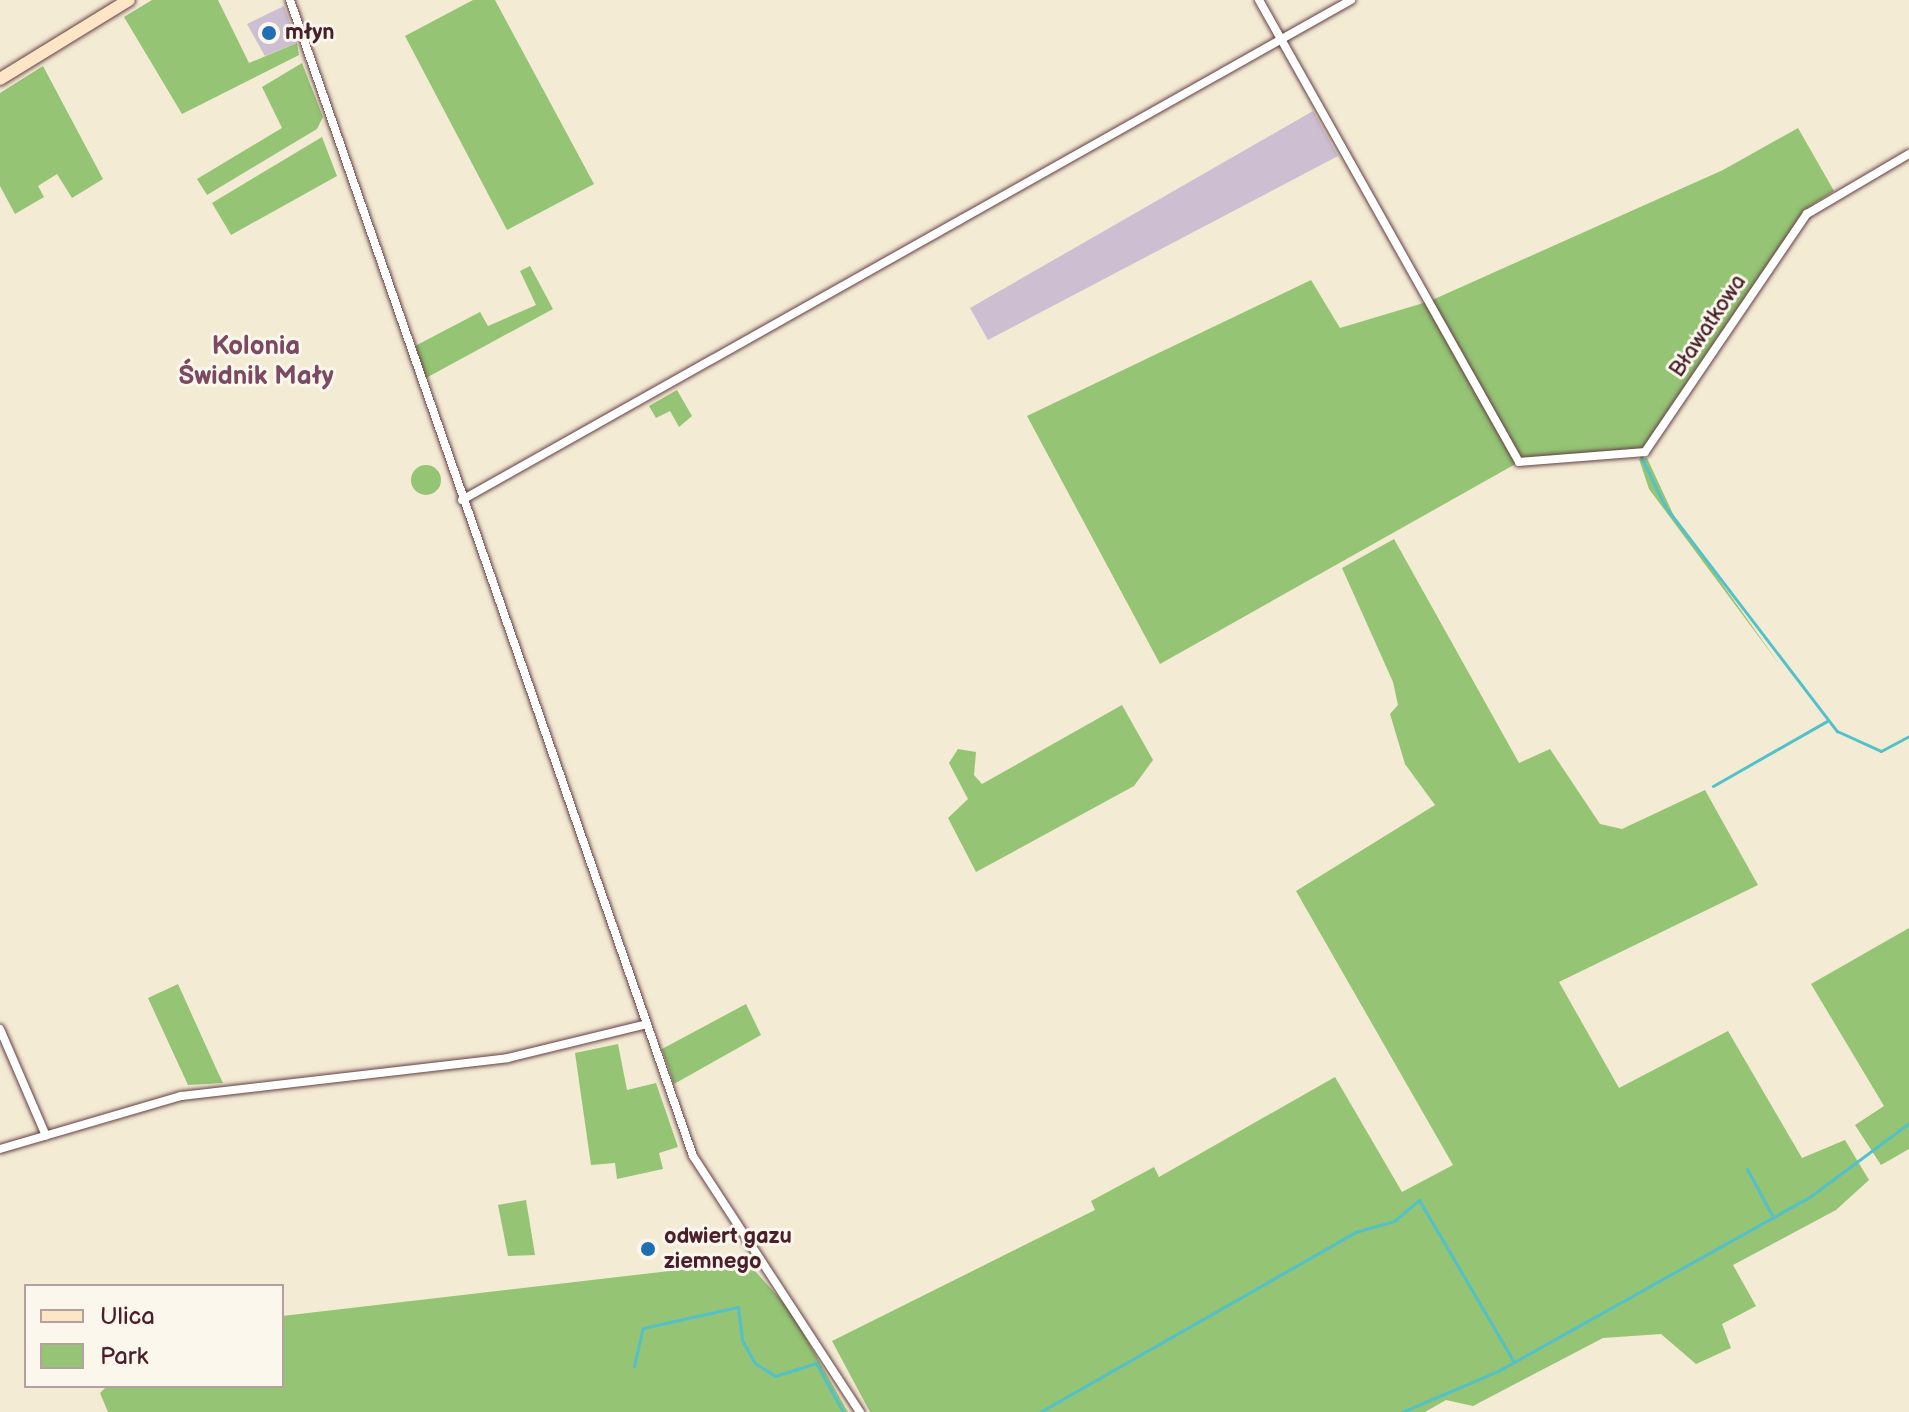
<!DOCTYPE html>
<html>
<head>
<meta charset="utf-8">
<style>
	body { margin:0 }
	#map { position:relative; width:1909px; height:1412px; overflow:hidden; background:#f4ebd4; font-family:"Balsamiq Sans",sans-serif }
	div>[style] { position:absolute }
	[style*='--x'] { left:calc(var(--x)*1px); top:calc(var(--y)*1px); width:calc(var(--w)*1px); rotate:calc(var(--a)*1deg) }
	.industrial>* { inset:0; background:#cebed2 }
	.green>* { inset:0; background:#94c474 }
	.round { border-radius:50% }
	.stream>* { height:3px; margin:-1.5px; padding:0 1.5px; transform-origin:1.5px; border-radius:1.5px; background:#53c1ca }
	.roads { filter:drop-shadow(0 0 2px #643e44) drop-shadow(0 0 2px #643e44) }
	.street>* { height:8px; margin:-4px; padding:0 4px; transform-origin:4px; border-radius:4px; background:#fff }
	.secondary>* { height:12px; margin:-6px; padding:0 6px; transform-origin:6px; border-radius:6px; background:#fde5c5 }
	.dots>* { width:22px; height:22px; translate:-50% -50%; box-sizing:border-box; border:4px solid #fbf7ec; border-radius:50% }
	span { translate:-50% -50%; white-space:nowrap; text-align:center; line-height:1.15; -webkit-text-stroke:6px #fbf7ec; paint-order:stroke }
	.poi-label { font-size:22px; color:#4a1f2b; font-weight:700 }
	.left { translate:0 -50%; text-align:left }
	.street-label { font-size:22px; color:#4a1f2b }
	.quarter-label { font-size:26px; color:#7b4a62; font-weight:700 }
	.legend { position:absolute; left:24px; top:1284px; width:260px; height:104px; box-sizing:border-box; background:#fbf7ec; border:2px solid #b4a19f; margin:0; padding:10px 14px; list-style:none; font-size:24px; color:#4a1f2b }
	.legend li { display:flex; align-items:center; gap:16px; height:40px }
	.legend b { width:40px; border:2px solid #b4a19f }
</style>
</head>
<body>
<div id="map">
	<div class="industrial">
		<div style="clip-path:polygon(284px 6px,297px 43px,265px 56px,247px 24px)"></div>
		<div style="clip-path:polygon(1313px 111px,1338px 156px,988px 340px,970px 308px)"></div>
	</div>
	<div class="green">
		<div style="clip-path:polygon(152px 0,218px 0,249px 63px,297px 43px,299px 55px,182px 114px,124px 17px)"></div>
		<div style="clip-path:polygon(473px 0,495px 0,594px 184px,507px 230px,405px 36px)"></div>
		<div style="clip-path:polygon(302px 63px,323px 117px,317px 129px,207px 195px,197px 179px,282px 128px,262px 87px)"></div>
		<div style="clip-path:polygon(43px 66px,103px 179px,72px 198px,57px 174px,38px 186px,44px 197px,15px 214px,0 186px,0 93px)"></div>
		<div style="clip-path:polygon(1798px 128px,1834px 191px,1804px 210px,1645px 452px,1519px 462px,1160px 664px,1027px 416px,1311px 280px,1340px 328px,1430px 301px,1723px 170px)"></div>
		<div style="clip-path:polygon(322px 137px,337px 176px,231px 235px,212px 203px)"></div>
		<div style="clip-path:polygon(530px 266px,553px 309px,426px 378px,415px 346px,480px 312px,488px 326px,536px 305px,520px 271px)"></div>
		<div style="clip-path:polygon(677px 390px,692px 416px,679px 427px,670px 411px,656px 418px,649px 406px)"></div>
		<div style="clip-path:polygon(1647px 458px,1674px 516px,1782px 668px,1649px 489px,1639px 459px)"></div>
		<div class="round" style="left:411px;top:465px;width:30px;height:30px"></div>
		<div style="clip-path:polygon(1394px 539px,1519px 763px,1550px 749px,1600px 824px,1622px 829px,1705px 790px,1758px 885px,1559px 982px,1619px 1088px,1728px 1031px,1802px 1158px,1845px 1140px,1869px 1180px,1836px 1210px,1733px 1265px,1756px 1306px,1722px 1324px,1731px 1348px,1696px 1364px,1661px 1334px,1603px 1338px,1473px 1406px,1446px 1400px,1425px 1412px,870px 1412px,832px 1341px,1095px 1210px,1091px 1201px,1154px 1167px,1159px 1177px,1335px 1077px,1402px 1192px,1453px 1165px,1296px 891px,1435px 805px,1405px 764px,1390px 714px,1398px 705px,1393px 682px,1342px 568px)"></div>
		<div style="clip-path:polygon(1122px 705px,1153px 760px,1134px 786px,976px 872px,948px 818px,968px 799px,949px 763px,958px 749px,976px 752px,974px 775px,982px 784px)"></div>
		<div style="clip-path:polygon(1909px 928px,1909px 1149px,1881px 1165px,1855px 1125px,1884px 1106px,1811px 984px)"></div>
		<div style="clip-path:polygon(178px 984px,215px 1066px,223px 1083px,188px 1085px,148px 998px)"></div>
		<div style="clip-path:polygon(746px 1004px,761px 1035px,674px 1084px,662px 1049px)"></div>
		<div style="clip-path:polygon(618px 1044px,627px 1090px,656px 1083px,678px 1147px,659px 1153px,663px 1169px,617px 1179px,615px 1163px,591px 1165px,575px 1053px)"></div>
		<div style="clip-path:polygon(526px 1200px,535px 1255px,508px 1256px,498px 1205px)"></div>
		<div style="clip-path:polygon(747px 1262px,790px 1310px,848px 1412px,108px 1412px,100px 1393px,107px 1386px,282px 1386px,282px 1316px)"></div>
	</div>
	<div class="stream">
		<div style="--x:1641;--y:457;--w:55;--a:63.9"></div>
		<div style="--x:1667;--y:509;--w:280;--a:52.6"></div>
		<div style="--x:1837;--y:731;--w:48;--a:24.4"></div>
		<div style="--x:1881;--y:751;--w:32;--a:-28"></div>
		<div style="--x:1713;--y:786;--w:131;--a:-29.7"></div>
		<div style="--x:1747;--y:1169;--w:55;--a:61.6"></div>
		<div style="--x:634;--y:1366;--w:39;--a:-77"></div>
		<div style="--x:643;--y:1328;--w:97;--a:-12.5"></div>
		<div style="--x:738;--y:1307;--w:33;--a:83"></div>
		<div style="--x:742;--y:1340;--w:26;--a:61"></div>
		<div style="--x:755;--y:1363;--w:24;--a:33"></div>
		<div style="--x:775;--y:1376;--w:43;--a:-17.6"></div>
		<div style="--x:816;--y:1363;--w:56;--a:61.1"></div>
		<div style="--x:1040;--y:1412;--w:363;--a:-29.7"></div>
		<div style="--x:1355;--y:1232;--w:41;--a:-15.8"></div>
		<div style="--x:1394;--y:1221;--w:33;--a:-40"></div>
		<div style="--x:1419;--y:1200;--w:188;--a:59.6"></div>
		<div style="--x:1402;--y:1412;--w:104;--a:-23.1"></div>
		<div style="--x:1498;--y:1371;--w:359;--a:-29.2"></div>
		<div style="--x:1811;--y:1196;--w:122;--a:-36.7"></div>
	</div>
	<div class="roads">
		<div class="street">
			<div style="--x:290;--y:0;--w:1224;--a:70.78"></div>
			<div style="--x:693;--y:1156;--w:306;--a:56.9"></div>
			<div style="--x:1259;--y:0;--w:530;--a:60.63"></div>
			<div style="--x:1519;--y:462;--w:126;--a:-4.5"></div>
			<div style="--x:1645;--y:452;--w:288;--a:-55.8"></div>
			<div style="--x:1807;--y:214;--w:118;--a:-30.5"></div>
			<div style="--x:462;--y:500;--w:1020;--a:-29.35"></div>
			<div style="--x:0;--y:1029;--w:116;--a:66.7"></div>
			<div style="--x:0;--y:1149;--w:189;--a:-16.3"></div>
			<div style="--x:181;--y:1096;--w:329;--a:-6.6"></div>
			<div style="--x:508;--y:1058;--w:143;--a:-13.7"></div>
		</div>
		<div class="secondary">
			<div style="--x:0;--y:79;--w:151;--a:-31.5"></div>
		</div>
	</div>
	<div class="dots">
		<div style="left:269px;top:33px;background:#1f6fb2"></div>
		<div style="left:648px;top:1249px;background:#1f6fb2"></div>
	</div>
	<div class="poi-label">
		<span class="left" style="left:285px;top:33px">młyn</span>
		<span class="left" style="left:664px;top:1249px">odwiert gazu<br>ziemnego</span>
	</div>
	<div class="street-label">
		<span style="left:1708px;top:326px;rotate:-56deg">Bławatkowa</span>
	</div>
	<div class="quarter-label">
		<span style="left:256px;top:362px">Kolonia<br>Świdnik Mały</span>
	</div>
	<ul class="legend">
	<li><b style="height:10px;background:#fde5c5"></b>Ulica</li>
	<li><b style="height:22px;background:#94c474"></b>Park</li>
	</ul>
</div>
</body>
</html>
